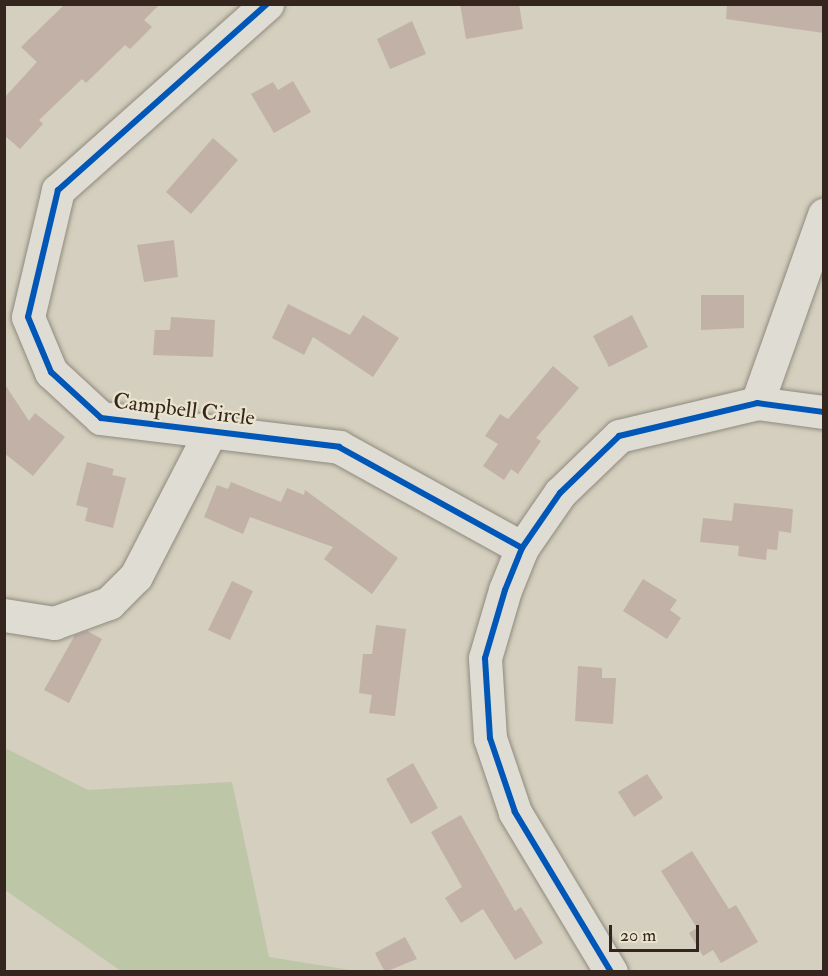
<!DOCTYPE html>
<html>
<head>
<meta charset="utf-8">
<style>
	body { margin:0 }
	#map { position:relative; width:828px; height:976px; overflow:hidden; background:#d4cfbe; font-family:"IM FELL Double Pica",serif }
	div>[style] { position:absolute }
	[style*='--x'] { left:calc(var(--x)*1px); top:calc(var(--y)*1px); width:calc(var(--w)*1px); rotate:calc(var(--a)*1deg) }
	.green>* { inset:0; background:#bdc6a6 }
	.building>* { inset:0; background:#c2b1a7 }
	.roads { filter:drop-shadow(0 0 2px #8f8a7f) drop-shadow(0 0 2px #8f8a7f) }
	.minor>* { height:33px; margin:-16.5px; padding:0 16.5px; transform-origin:16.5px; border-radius:16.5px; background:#dfddd3 }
	.tertiary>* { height:33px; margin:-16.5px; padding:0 16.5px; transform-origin:16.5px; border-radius:16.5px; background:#dfddd3 }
	.cycleway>* { height:6px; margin:-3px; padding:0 3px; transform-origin:3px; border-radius:3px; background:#0057b8 }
	span { translate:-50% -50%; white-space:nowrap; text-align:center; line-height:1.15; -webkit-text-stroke:4.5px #eae4ce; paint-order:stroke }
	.street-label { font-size:22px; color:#34261f }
	.frame { position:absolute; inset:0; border:6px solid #34261f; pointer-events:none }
	.scale { position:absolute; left:609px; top:925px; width:90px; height:27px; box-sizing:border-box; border:3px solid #34261f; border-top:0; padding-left:8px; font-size:18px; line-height:21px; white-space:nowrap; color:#34261f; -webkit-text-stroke:4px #eae4ce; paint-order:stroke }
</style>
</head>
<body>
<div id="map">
	<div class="green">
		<div style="clip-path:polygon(5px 748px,88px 790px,232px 782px,269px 957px,356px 971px,121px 971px,5px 890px)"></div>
	</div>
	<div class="building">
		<div style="clip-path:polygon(65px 4px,160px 4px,144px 20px,152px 27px,130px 49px,125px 45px,86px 83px,82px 79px,39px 120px,43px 124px,20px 149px,4px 135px,4px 98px,37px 62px,21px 47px)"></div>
		<div style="clip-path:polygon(460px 4px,519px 4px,523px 29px,466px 39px)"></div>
		<div style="clip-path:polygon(727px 4px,824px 4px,824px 33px,726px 19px)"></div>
		<div style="clip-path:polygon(412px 21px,426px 54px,390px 69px,377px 39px)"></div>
		<div style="clip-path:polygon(293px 81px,311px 112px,274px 133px,251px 94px,273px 82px,278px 90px)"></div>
		<div style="clip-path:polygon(213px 138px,238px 160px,191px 214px,166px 192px)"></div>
		<div style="clip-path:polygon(174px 240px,178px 277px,144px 282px,137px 245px)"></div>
		<div style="clip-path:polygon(701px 295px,744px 295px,744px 328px,701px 330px)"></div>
		<div style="clip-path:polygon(288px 304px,350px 335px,363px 315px,399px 338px,373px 377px,313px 337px,304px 355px,272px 338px)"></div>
		<div style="clip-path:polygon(632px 315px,648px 347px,609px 367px,593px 336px)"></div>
		<div style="clip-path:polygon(171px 317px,215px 320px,213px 357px,153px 355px,155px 330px,170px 330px)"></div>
		<div style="clip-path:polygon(553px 366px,579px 388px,536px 438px,541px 441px,518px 474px,511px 469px,504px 480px,483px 466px,498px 444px,485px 436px,500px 414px,508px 419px)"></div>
		<div style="clip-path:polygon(4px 383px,29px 421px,35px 413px,65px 437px,33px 476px,4px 453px)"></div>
		<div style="clip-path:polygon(87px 462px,114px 469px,112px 475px,126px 478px,113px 528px,85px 521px,88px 508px,76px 505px)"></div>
		<div style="clip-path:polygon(231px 482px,281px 502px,287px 488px,304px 495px,305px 490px,398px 558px,372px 594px,324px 559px,333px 547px,250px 517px,243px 534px,204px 517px,217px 485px,228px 489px)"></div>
		<div style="clip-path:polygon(734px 503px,793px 509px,791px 533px,779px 531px,777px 550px,767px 549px,766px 560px,738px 556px,739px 546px,700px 542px,703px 518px,732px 521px)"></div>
		<div style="clip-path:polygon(643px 579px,677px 600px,670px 610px,681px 618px,667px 639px,623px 611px)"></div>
		<div style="clip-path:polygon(232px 581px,253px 591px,230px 640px,208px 630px)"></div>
		<div style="clip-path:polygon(376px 625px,406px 629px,395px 716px,369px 713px,372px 695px,359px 693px,363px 654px,372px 654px)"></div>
		<div style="clip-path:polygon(87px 631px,102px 639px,69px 703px,44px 690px,75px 635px)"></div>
		<div style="clip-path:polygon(578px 666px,602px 668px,602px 678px,616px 678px,613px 724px,575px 721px)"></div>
		<div style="clip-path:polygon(413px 763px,438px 808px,411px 824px,386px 779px)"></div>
		<div style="clip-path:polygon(647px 774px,663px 798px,634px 817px,618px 792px)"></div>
		<div style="clip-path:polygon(461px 815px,515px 911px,521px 907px,543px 943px,515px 960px,483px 909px,461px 923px,445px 898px,462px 887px,431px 832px)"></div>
		<div style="clip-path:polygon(692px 851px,729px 909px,736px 905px,758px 942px,721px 963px,713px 950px,703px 956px,689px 933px,697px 928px,661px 871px)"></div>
		<div style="clip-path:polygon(405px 937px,417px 959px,385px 972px,375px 953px)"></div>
	</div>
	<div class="roads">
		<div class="minor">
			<div style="--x:267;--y:4;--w:280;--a:138.3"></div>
			<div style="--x:58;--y:190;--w:130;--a:103.3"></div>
			<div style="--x:28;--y:317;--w:60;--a:67.3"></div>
			<div style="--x:51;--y:372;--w:68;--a:42.6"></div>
			<div style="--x:101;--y:418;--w:240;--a:6.9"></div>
			<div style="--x:339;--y:447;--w:209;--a:28.9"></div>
			<div style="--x:757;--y:403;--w:200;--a:-70.4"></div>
			<div style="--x:4;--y:615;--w:51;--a:9.1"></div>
			<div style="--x:54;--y:623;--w:59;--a:-20"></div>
			<div style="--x:109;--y:603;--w:38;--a:-45"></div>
			<div style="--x:136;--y:576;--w:163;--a:-62.7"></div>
		</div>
		<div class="tertiary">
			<div style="--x:611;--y:972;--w:187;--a:-121"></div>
			<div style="--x:515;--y:812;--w:78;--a:-108.7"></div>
			<div style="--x:490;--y:738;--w:80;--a:-93.6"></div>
			<div style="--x:485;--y:658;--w:71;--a:-73.6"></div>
			<div style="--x:505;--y:590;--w:45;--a:-68"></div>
			<div style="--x:522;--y:548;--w:67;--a:-55.4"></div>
			<div style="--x:560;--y:493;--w:82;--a:-44"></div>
			<div style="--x:619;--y:436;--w:142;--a:-13.4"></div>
			<div style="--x:757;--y:403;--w:68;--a:7.7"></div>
		</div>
	</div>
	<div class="cycleway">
		<div style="--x:267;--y:4;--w:280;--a:138.3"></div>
		<div style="--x:58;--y:190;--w:130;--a:103.3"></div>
		<div style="--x:28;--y:317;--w:60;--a:67.3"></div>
		<div style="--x:51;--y:372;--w:68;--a:42.6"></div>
		<div style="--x:101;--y:418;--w:240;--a:6.9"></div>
		<div style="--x:339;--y:447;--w:209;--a:28.9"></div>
		<div style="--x:611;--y:972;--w:187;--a:-121"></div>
		<div style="--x:515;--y:812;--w:78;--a:-108.7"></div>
		<div style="--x:490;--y:738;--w:80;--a:-93.6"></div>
		<div style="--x:485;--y:658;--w:71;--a:-73.6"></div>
		<div style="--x:505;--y:590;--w:45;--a:-68"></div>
		<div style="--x:522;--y:548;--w:67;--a:-55.4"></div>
		<div style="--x:560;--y:493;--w:82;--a:-44"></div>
		<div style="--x:619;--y:436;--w:142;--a:-13.4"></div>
		<div style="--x:757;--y:403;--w:68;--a:7.7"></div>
	</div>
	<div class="street-label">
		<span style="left:184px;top:410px;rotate:7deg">Campbell Circle</span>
	</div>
	<div class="frame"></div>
	<div class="scale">20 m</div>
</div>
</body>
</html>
